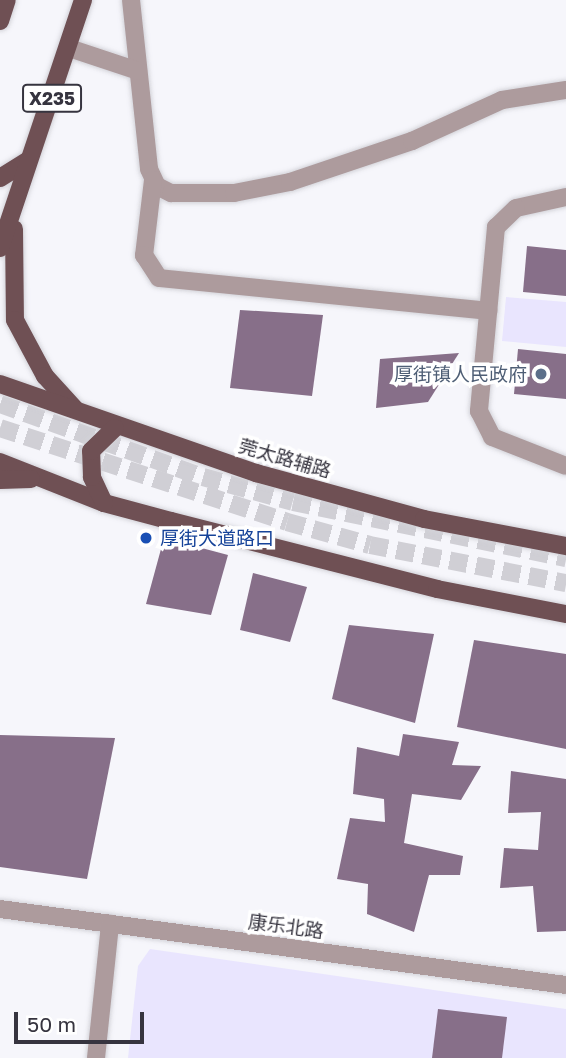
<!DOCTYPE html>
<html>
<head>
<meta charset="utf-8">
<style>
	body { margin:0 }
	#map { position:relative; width:566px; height:1058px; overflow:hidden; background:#f6f6fb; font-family:"Golos Text","Noto Sans SC",sans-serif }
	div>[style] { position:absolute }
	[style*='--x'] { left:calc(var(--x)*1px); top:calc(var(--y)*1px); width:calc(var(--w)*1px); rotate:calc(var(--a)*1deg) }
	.green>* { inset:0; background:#e9e5fe }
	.building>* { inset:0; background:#876f89 }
	.major-tunnel>* { height:18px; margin-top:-9px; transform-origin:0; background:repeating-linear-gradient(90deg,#d0cfd5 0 18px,transparent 0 27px) }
	.roads { filter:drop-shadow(0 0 2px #d3d3d9) drop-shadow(0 0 2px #d3d3d9) }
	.minor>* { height:18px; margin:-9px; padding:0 9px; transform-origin:9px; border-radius:9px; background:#ad9b9d }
	.major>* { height:18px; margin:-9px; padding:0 9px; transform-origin:9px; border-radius:9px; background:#6f5054 }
	.dots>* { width:19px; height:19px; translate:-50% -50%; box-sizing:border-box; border:4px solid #fff; border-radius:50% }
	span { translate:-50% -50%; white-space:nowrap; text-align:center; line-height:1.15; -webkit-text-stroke:7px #fff; paint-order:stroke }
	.shield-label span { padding:2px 5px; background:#fff; border:2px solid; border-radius:5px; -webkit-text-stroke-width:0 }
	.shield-label { font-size:18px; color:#36343f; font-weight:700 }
	.service-label { font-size:19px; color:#4e5e75 }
	.right { translate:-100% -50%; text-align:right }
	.street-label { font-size:19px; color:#36343f }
	.transit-label { font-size:19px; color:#164399 }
	.left { translate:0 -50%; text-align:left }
	.scale { position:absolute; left:14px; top:1012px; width:130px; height:32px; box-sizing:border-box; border:4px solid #36343f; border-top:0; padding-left:9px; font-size:21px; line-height:24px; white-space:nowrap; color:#36343f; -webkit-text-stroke:5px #fff; paint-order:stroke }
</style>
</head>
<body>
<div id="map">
	<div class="green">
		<div style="clip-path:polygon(506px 297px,566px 302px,566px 347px,502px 341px)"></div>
		<div style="clip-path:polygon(150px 949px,566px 1009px,566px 1058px,128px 1058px,138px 966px)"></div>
	</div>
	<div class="building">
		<div style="clip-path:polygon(527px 246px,566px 250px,566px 296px,523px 292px)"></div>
		<div style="clip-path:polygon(240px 310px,323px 315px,312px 396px,230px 388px)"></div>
		<div style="clip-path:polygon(518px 349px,566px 354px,566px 399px,514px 394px)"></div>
		<div style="clip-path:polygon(459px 353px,428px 402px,376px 408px,380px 359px)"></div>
		<div style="clip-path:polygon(164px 538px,228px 555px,211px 615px,146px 604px)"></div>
		<div style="clip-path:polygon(253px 573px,307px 587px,290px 642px,240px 630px)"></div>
		<div style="clip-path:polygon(349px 625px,434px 634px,415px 723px,332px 699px)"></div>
		<div style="clip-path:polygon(474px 640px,566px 654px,566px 749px,457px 727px)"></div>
		<div style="clip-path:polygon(403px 734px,459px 742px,452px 765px,481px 766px,461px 800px,412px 794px,404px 843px,463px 856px,460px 875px,429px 875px,414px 932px,367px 914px,368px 884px,337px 879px,350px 818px,385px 822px,384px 799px,353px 794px,357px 747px,399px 756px)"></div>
		<div style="clip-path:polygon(0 735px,115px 738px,87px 879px,0 867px)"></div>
		<div style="clip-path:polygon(511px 771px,566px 779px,566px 931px,537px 932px,533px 886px,500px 888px,504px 848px,538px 850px,541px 812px,508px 813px)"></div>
		<div style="clip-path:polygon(438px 1009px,507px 1017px,502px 1058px,432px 1058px)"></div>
	</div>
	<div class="major-tunnel">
		<div style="--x:0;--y:404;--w:216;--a:19.8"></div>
		<div style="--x:203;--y:477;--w:93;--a:15.5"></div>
		<div style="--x:293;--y:502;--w:279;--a:11.6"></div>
		<div style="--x:0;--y:428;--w:302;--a:18.1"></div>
		<div style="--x:287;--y:522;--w:86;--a:15.5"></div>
		<div style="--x:370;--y:545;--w:200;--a:11"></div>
	</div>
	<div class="roads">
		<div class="minor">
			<div style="--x:131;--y:0;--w:170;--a:83.9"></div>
			<div style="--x:149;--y:169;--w:19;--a:65"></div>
			<div style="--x:157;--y:186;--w:16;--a:27"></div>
			<div style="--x:171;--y:193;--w:63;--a:0"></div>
			<div style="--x:234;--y:193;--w:57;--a:-11.1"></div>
			<div style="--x:290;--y:182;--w:129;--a:-18.6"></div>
			<div style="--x:412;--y:141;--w:99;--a:-24.5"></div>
			<div style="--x:502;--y:100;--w:65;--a:-8.9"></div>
			<div style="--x:69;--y:48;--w:73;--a:18.4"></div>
			<div style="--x:153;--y:180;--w:76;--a:96.8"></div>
			<div style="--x:144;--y:255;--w:27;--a:57"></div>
			<div style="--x:159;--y:278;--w:331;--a:5.7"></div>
			<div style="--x:566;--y:197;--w:51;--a:167.6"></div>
			<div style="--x:516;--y:208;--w:28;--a:136"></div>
			<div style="--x:496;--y:227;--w:185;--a:95.3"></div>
			<div style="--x:479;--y:411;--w:29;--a:63"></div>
			<div style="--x:492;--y:437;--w:79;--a:21.4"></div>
			<div style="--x:0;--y:909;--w:571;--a:7.65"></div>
			<div style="--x:96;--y:1058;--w:135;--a:-84"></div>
		</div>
		<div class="major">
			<div style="--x:0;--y:21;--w:22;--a:-72"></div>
			<div style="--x:0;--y:178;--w:34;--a:-32"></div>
			<div style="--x:14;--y:229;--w:91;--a:89.4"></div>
			<div style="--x:15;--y:320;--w:64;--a:61.8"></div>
			<div style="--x:45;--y:376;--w:45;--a:47.7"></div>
			<div style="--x:0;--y:248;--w:262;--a:-71.5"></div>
			<div style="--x:0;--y:384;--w:271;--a:19.2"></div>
			<div style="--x:256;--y:473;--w:174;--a:15.3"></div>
			<div style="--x:424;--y:519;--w:145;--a:10.8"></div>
			<div style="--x:0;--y:462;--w:112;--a:21.5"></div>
			<div style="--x:104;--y:503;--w:69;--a:15"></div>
			<div style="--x:171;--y:521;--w:275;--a:14.3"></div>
			<div style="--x:437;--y:589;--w:131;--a:11"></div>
			<div style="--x:0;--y:480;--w:31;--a:-2"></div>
			<div style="--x:104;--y:503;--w:29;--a:-115"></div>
			<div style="--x:92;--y:477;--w:26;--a:-92"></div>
			<div style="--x:91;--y:451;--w:33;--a:-44"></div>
		</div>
	</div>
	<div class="dots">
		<div style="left:541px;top:374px;background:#5c6f8a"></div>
		<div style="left:146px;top:538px;background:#1a4fb4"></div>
	</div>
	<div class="shield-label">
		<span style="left:52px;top:98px">X235</span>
	</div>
	<div class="service-label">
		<span class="right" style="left:527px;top:374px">厚街镇人民政府</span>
	</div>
	<div class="street-label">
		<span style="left:285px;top:458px;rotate:16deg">莞太路辅路</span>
		<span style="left:286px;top:926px;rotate:8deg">康乐北路</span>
	</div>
	<div class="transit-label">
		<span class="left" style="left:160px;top:538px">厚街大道路口</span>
	</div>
	<div class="scale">50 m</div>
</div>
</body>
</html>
